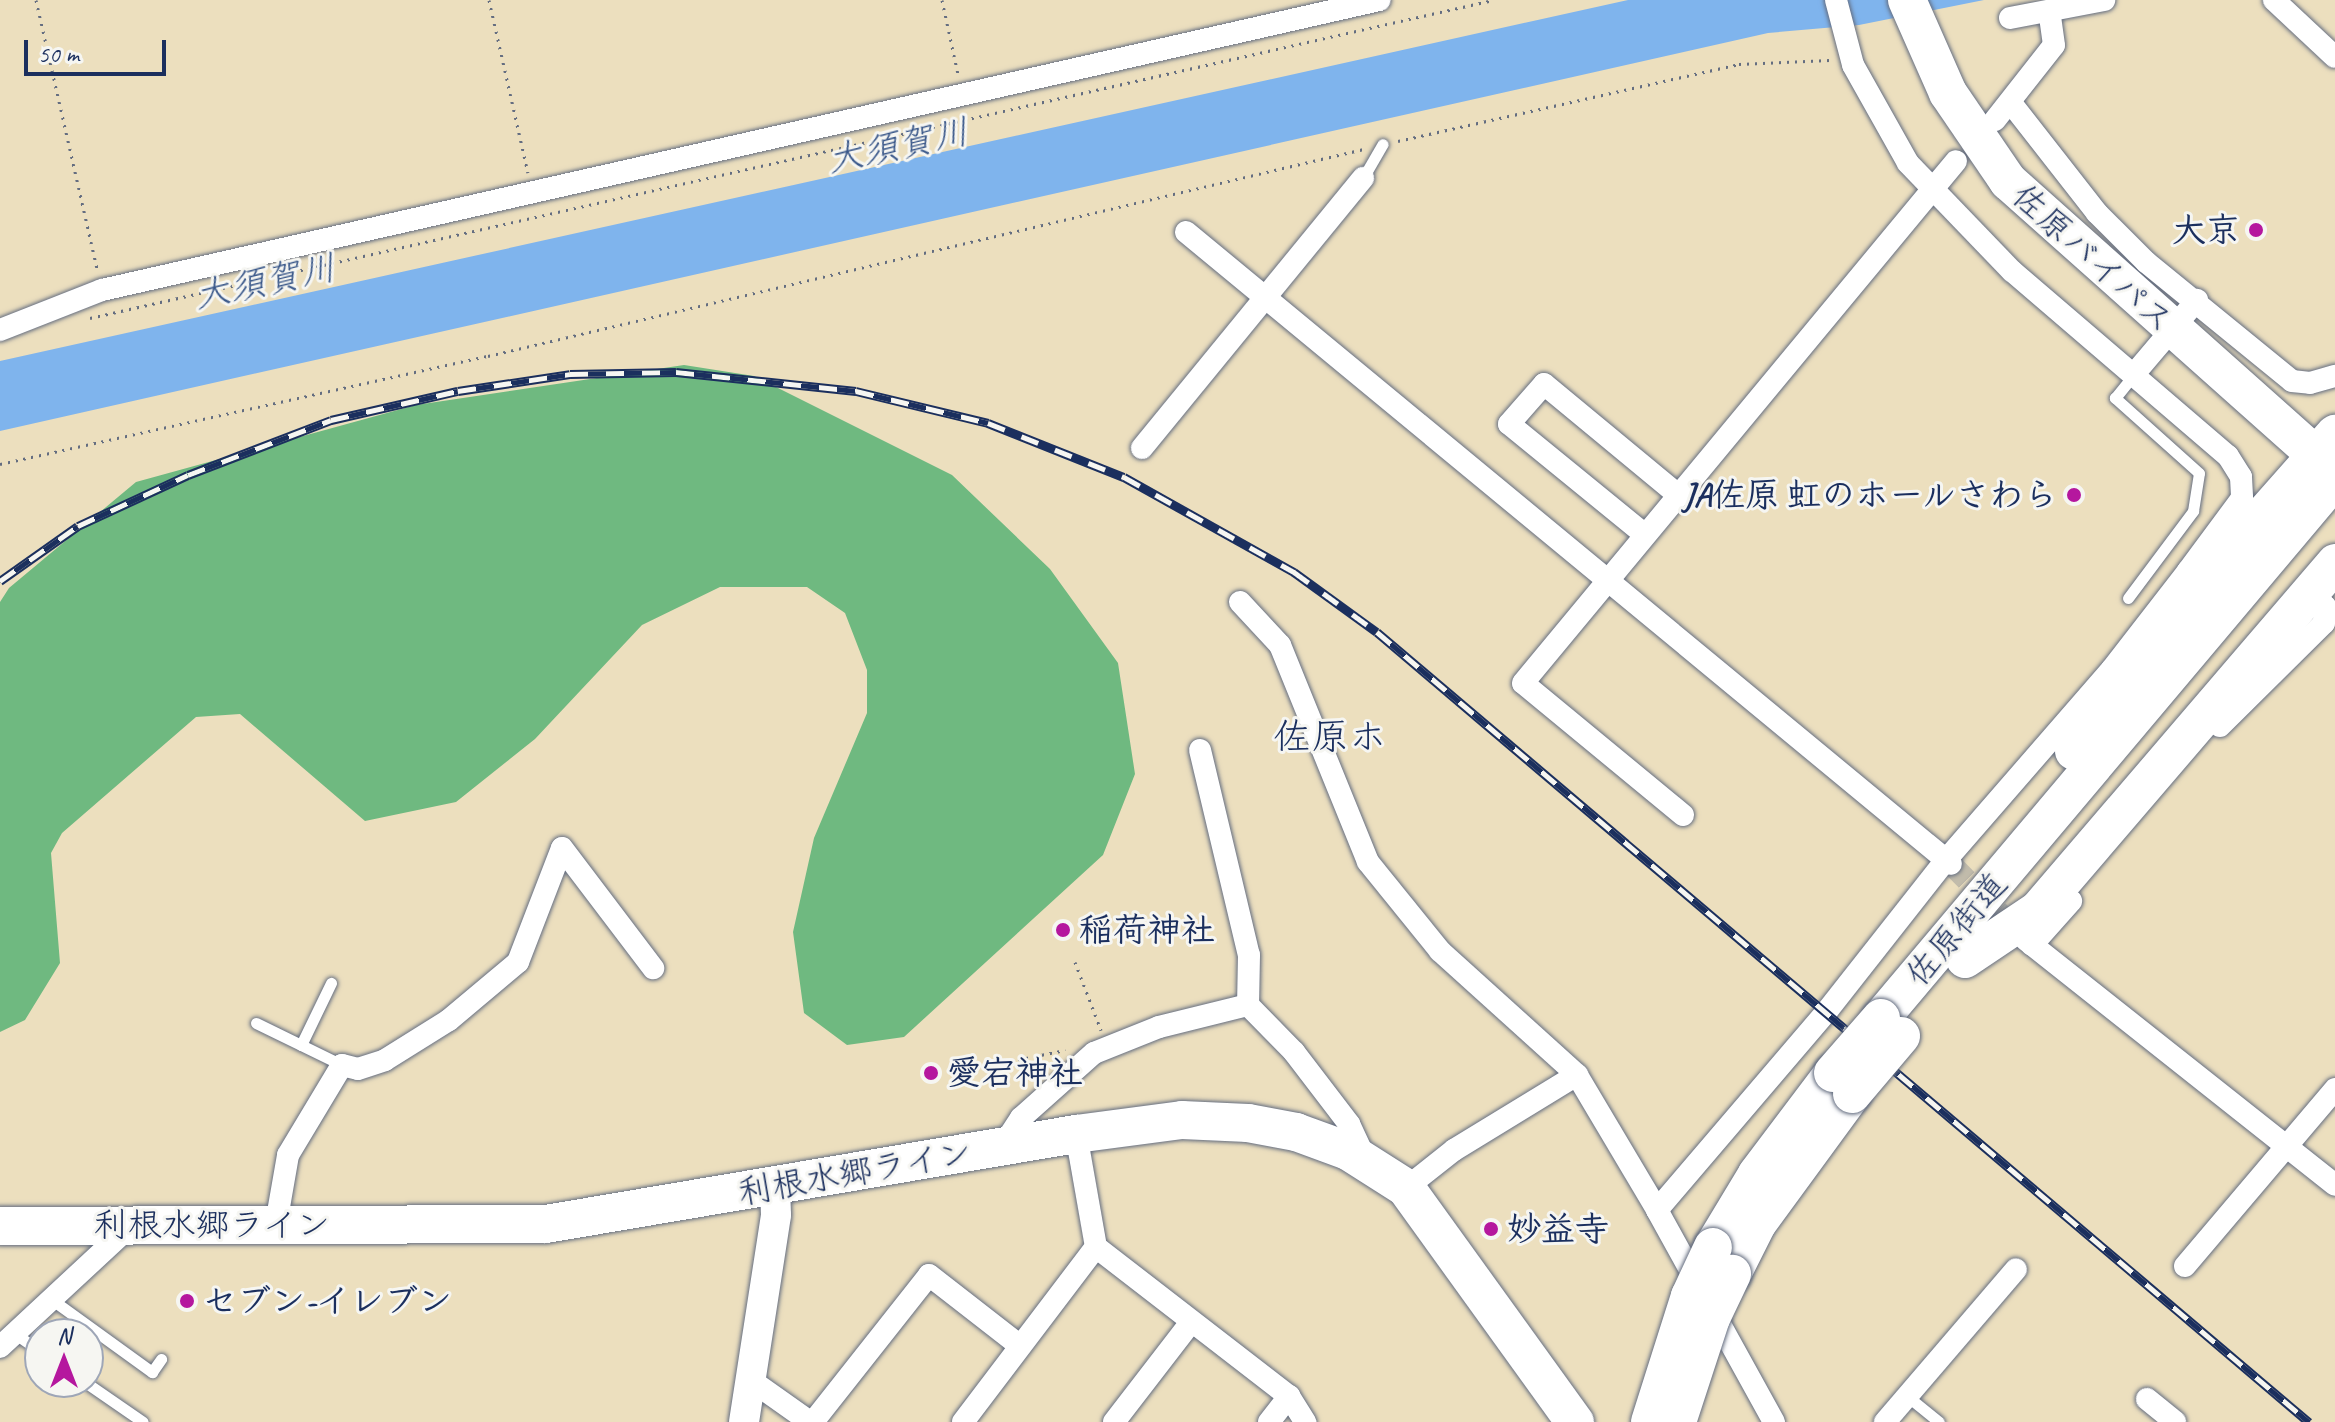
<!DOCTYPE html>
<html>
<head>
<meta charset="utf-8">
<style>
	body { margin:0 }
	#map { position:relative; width:2335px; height:1422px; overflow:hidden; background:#ecdfbe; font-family:Caveat,"Klee One",sans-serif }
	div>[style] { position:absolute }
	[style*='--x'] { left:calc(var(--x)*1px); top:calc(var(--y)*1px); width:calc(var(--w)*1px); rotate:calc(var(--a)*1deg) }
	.forest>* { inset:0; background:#6fb980 }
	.water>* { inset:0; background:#7fb4ed }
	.street-tunnel>* { height:22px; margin-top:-11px; transform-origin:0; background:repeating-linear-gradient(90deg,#c2bcab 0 22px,transparent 0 33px) }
	.path>* { height:3px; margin-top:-1.5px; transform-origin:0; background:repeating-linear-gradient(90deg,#646d80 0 2px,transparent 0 8px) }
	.roads { filter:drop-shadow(0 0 2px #646d80) drop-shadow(0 0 2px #646d80) }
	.lane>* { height:11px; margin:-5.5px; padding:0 5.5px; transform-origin:5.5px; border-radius:5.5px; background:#fff }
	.street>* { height:22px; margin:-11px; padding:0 11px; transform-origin:11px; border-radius:11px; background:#fff }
	.secondary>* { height:30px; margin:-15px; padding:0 15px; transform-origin:15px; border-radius:15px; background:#fff }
	.highway>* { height:38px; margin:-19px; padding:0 19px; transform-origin:19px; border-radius:19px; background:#fff }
	.rail>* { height:9px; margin-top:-4.5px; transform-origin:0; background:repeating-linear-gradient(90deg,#f6f6f2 0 18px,#1b2f5e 0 36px); box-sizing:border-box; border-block:2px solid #1b2f5e }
	.bridges { filter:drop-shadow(0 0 2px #646d80) drop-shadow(0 0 2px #646d80) }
	.highway-bridge>* { height:38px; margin:-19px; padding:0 19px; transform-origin:19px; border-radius:19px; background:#fff }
	.dots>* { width:22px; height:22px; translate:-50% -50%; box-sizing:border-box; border:4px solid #f6f6f2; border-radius:50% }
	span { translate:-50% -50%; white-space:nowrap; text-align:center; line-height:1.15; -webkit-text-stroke:6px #f6f6f2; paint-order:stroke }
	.poi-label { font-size:34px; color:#1b2f5e; font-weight:700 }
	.right { translate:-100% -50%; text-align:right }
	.left { translate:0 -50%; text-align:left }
	.street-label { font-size:34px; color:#1b2f5e }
	.water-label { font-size:36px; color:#395789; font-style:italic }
	.quarter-label { font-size:38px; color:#1b2f5e }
	.north { position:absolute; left:24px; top:1318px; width:80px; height:80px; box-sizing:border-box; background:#f6f6f2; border:2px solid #9ea6b7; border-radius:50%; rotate:0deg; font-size:22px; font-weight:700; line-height:32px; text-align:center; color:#1b2f5e }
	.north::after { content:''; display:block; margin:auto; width:28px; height:36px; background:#b5179e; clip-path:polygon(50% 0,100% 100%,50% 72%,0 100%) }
	.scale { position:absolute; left:24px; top:40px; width:142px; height:36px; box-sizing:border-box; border:4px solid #1b2f5e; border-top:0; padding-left:10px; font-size:24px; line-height:28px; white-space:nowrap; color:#1b2f5e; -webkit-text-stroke:6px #f6f6f2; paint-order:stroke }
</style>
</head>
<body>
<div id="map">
	<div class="forest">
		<div style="clip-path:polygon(684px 365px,754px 376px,952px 475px,1050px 569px,1118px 663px,1135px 774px,1103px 855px,904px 1037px,847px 1045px,804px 1013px,793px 932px,814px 838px,867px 713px,867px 670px,845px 613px,807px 587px,720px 587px,642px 625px,535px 739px,456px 802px,365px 821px,240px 714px,196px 717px,62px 833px,51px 853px,60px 963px,25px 1020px,0 1032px,0 602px,9px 588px,136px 482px,416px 405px)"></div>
	</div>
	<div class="water">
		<div style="clip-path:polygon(1628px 0,1984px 0,1859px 25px,1768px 33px,0 431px,0 361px)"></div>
	</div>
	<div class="street-tunnel">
		<div style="--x:1951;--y:864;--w:98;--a:45.4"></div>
	</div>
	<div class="path">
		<div style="--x:36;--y:0;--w:276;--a:77.2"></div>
		<div style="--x:489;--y:0;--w:177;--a:77.3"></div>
		<div style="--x:942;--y:0;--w:76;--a:77.8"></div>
		<div style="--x:1398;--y:141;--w:350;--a:-12.7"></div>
		<div style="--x:1739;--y:64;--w:91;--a:-2.5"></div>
		<div style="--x:90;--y:318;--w:1439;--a:-12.77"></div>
		<div style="--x:0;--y:464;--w:500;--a:-12.5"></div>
		<div style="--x:488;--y:356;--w:900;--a:-13.3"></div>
		<div style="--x:1075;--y:962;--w:73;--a:69.1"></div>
		<div style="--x:987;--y:1066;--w:80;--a:-11.6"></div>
	</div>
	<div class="roads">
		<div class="lane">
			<div style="--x:1363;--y:178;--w:39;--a:-60"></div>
			<div style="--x:2128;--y:598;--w:109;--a:-53.2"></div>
			<div style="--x:2193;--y:511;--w:38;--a:-81"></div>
			<div style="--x:2199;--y:473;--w:113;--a:-138.2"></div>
			<div style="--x:2115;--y:398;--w:32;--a:-51"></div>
			<div style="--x:256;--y:1023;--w:96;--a:26"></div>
			<div style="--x:301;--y:1045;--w:69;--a:-64.2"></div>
			<div style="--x:51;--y:1299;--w:125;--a:35.9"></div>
			<div style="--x:152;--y:1372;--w:16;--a:-55"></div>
			<div style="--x:14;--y:1333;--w:32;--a:35"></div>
			<div style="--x:85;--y:1382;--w:70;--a:34.6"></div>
			<div style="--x:1907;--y:1396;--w:41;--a:39.1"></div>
		</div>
		<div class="street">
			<div style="--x:1836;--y:0;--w:67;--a:75.3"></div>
			<div style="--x:1853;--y:65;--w:112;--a:60.7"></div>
			<div style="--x:1908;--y:163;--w:150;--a:46.1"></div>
			<div style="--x:2012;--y:271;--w:284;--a:40.6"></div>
			<div style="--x:2228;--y:456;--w:25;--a:58"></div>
			<div style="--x:2241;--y:477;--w:21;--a:87"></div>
			<div style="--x:2242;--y:498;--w:91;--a:126.5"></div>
			<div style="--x:2188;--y:571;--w:12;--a:35"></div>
			<div style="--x:2274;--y:0;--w:83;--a:43.1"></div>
			<div style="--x:2010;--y:18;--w:96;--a:-10.8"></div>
			<div style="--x:2011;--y:103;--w:140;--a:52"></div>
			<div style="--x:2097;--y:213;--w:69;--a:45"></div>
			<div style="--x:2146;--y:262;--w:188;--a:39.2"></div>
			<div style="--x:2292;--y:381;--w:18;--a:6"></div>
			<div style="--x:2310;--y:383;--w:26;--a:-16"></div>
			<div style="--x:1995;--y:120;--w:95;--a:-51.8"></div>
			<div style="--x:2054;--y:45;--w:34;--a:-98"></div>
			<div style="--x:1186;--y:232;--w:992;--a:39.56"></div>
			<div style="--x:0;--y:330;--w:110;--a:-21.4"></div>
			<div style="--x:102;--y:290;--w:1310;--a:-12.79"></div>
			<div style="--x:2135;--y:373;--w:96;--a:-49.7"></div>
			<div style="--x:1142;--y:448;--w:349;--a:-50.7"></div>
			<div style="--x:1644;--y:534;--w:174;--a:-140.8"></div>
			<div style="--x:1509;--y:424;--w:53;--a:-48.8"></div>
			<div style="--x:1544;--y:384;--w:173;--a:39.6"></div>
			<div style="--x:1240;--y:602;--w:59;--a:47.1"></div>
			<div style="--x:1280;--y:645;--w:234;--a:67.9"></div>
			<div style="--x:1368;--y:862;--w:114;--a:51"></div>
			<div style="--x:1440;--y:951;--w:185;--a:42.1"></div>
			<div style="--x:1577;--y:1075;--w:157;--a:59.3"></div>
			<div style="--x:2220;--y:726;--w:146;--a:-44.7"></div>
			<div style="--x:2324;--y:623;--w:17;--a:-87"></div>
			<div style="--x:2325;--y:606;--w:19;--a:-141"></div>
			<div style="--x:1200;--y:750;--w:211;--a:76.6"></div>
			<div style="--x:1249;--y:955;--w:50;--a:91.1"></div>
			<div style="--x:1683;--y:815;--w:207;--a:-140.5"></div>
			<div style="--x:1523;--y:683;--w:678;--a:-50.32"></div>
			<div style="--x:2026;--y:940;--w:394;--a:38.4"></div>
			<div style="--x:2032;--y:945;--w:59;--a:-48.4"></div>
			<div style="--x:1002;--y:1147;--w:35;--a:-57"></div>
			<div style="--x:1021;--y:1118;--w:98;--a:-41.7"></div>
			<div style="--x:1094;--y:1053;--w:70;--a:-21.8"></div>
			<div style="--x:1159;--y:1027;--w:92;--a:-13.9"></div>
			<div style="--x:1248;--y:1005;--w:66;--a:45.6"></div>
			<div style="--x:1294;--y:1052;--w:91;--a:52.6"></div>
			<div style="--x:1349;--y:1124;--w:38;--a:65"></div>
			<div style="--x:1406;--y:1188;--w:61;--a:-38.4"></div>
			<div style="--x:1454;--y:1150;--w:144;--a:-31.4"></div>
			<div style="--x:276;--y:1224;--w:70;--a:-80.1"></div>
			<div style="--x:288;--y:1155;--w:105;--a:-59"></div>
			<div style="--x:342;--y:1065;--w:16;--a:14"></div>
			<div style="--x:358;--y:1069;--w:28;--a:-18"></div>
			<div style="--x:385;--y:1060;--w:75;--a:-32"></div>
			<div style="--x:449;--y:1020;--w:90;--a:-40"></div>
			<div style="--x:518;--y:962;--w:122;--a:-68.9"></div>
			<div style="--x:562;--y:848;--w:151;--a:52.8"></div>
			<div style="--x:1096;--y:1247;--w:244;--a:37.7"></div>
			<div style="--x:1289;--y:1396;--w:31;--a:58"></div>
			<div style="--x:2185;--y:1266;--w:232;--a:-49.7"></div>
			<div style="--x:0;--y:1347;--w:178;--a:-42.9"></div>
			<div style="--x:752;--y:1381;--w:71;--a:35.3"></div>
			<div style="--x:2147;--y:1399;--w:36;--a:39"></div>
			<div style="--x:813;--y:1422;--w:187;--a:-51.7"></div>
			<div style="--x:929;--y:1275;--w:114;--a:37.9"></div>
			<div style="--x:963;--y:1422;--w:220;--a:-52.8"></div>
			<div style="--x:1096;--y:1247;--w:115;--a:-100"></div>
			<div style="--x:1114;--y:1422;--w:126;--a:-52.4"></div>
			<div style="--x:1269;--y:1422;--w:33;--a:-52"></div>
			<div style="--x:1774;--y:1422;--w:242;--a:-118.9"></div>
			<div style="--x:1657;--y:1210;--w:262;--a:-49.5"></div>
			<div style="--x:1827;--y:1011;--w:192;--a:-51.8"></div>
			<div style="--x:1946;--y:860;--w:253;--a:-49"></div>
			<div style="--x:2112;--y:669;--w:124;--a:-52.2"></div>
			<div style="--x:1885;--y:1422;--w:201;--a:-49.4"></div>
		</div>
		<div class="secondary">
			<div style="--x:744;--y:1422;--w:209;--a:-81.2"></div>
			<div style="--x:776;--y:1215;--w:29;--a:-92"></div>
		</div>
		<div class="highway">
			<div style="--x:1907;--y:0;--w:102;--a:66.2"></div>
			<div style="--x:1948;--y:93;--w:107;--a:55.7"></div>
			<div style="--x:2008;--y:181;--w:438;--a:41.7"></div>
			<div style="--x:2074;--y:751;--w:213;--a:-52.4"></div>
			<div style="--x:2204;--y:582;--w:198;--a:-48.5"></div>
			<div style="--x:1965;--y:959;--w:88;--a:-33.9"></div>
			<div style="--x:2038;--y:910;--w:457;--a:-49.4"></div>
			<div style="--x:1881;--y:1018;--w:705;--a:-49.89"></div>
			<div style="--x:0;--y:1226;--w:546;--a:-0.21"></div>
			<div style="--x:546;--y:1224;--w:538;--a:-9.64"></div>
			<div style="--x:1076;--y:1134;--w:107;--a:-7.5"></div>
			<div style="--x:1182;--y:1120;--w:66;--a:2.6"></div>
			<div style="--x:1248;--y:1123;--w:49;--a:10.6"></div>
			<div style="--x:1296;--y:1132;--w:55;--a:20.1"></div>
			<div style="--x:1348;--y:1151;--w:69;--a:32.5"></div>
			<div style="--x:1406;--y:1188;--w:289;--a:54.2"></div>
			<div style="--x:1713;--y:1247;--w:85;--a:-58.9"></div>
			<div style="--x:1757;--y:1174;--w:126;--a:-53"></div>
			<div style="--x:1732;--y:1274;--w:56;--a:-63.4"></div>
			<div style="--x:1757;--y:1224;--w:161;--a:-53.8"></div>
		</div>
	</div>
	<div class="rail">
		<div style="--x:0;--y:581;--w:95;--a:-35.2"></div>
		<div style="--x:78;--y:526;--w:121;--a:-24.9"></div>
		<div style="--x:188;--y:475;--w:153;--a:-21"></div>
		<div style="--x:331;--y:420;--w:130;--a:-12.9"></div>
		<div style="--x:458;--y:391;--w:113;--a:-8.6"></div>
		<div style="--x:570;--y:374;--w:106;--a:-1.1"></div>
		<div style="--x:676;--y:372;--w:181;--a:6"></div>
		<div style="--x:856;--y:391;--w:136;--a:13.6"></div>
		<div style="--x:988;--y:423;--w:146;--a:21.7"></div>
		<div style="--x:1124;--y:477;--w:195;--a:29.2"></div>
		<div style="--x:1294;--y:572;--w:102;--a:35.9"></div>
		<div style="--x:1377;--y:632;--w:1222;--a:40.29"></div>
	</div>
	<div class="bridges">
		<div class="highway-bridge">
			<div style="--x:1833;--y:1073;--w:73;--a:-48.9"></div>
			<div style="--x:1852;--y:1094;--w:76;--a:-49.8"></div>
			<div style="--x:1650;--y:1422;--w:132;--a:-72.4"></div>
			<div style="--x:1690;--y:1296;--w:54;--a:-64.9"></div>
			<div style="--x:1677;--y:1422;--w:109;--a:-71.9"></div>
			<div style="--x:1711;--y:1318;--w:49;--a:-64.5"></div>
		</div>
	</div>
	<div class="dots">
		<div style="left:2256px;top:230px;background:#b5179e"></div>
		<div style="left:2074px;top:495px;background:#b5179e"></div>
		<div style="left:1063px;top:930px;background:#b5179e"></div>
		<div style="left:931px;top:1073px;background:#b5179e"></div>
		<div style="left:1491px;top:1229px;background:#b5179e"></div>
		<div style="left:187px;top:1301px;background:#b5179e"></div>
	</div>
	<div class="poi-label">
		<span class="right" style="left:2240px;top:230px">大京</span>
		<span class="right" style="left:2058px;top:495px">JA佐原 虹のホールさわら</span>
		<span class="left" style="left:1079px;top:930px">稲荷神社</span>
		<span class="left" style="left:947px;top:1073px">愛宕神社</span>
		<span class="left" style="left:1507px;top:1229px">妙益寺</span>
		<span class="left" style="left:203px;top:1301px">セブン-イレブン</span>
	</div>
	<div class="street-label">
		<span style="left:2093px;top:258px;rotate:42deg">佐原バイパス</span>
		<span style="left:1956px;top:929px;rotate:-50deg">佐原街道</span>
		<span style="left:855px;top:1172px;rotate:-10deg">利根水郷ライン</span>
		<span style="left:212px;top:1225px">利根水郷ライン</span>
	</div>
	<div class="water-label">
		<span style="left:898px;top:146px;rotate:-12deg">大須賀川</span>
		<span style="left:265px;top:282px;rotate:-12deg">大須賀川</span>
	</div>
	<div class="quarter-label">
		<span style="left:1330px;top:737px">佐原ホ</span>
	</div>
	<div class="north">N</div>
	<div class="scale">50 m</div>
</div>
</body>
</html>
